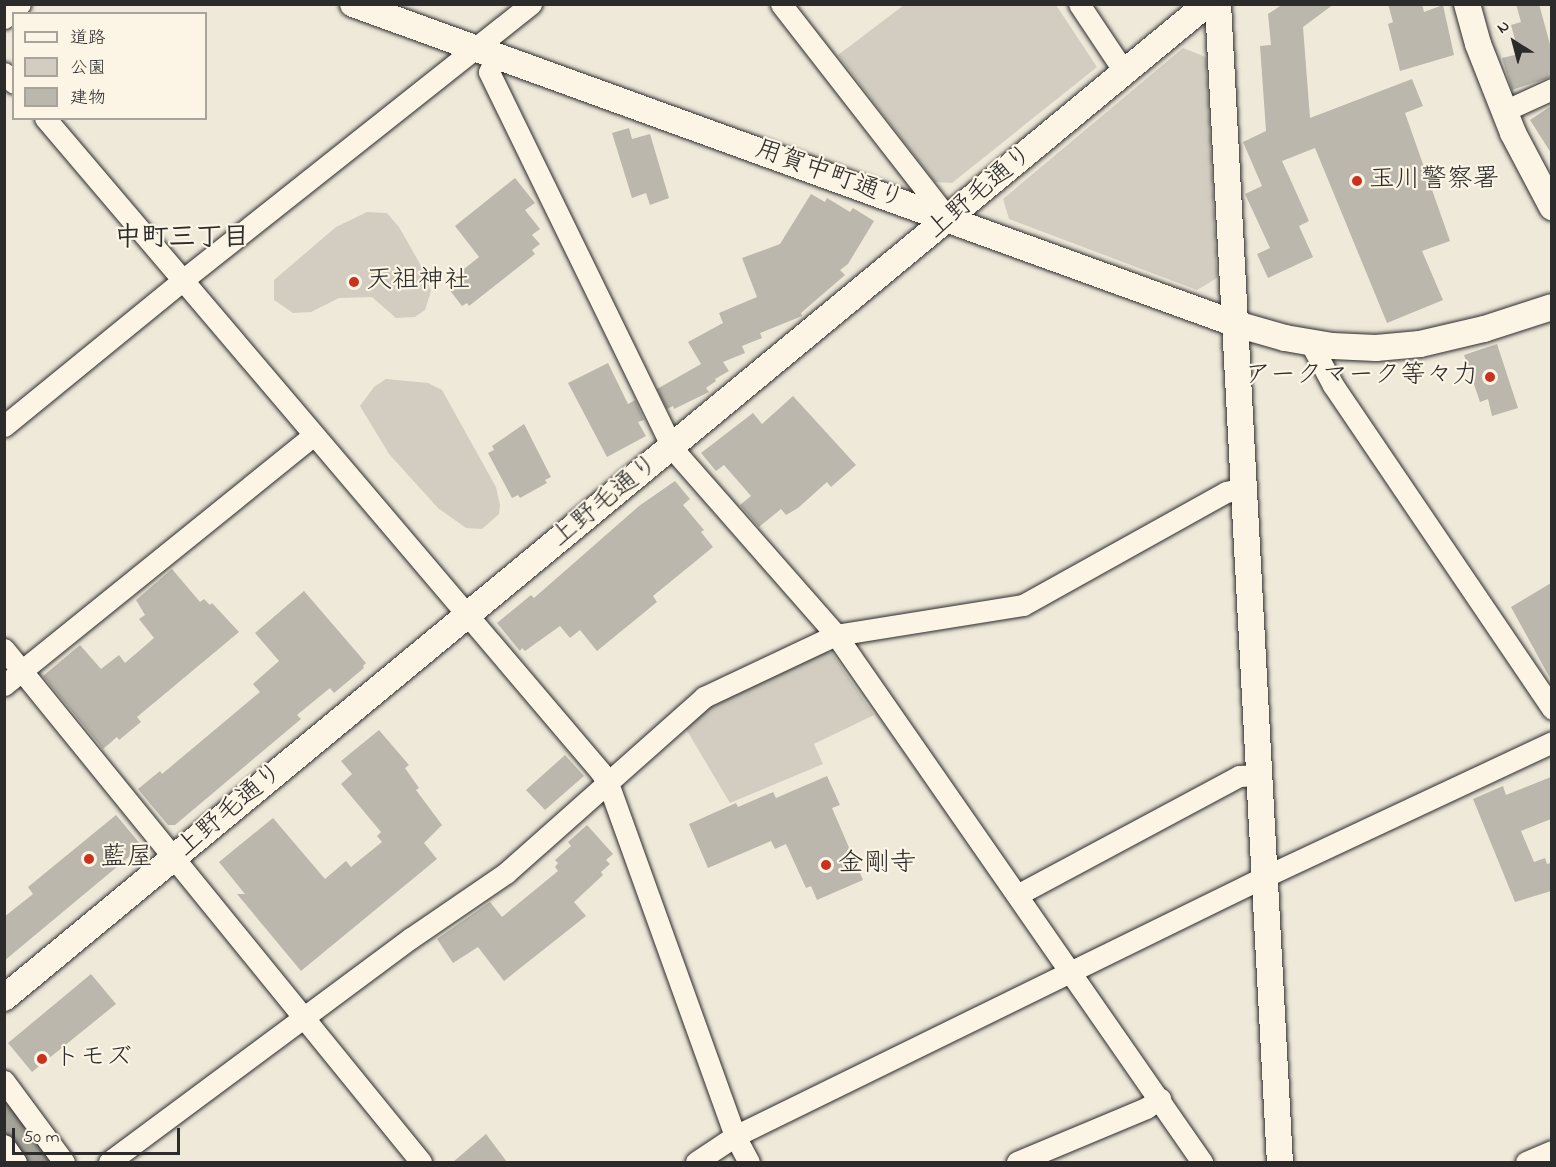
<!DOCTYPE html>
<html>
<head>
<meta charset="utf-8">
<style>
	body { margin:0 }
	#map { position:relative; width:1556px; height:1167px; overflow:hidden; background:#efe9da; font-family:"Indie Flower","Klee One",sans-serif }
	div>[style] { position:absolute }
	[style*='--x'] { left:calc(var(--x)*1px); top:calc(var(--y)*1px); width:calc(var(--w)*1px); rotate:calc(var(--a)*1deg) }
	.green>* { inset:0; background:#d2cdc0 }
	.river>* { height:40px; margin:-20px; padding:0 20px; transform-origin:20px; border-radius:20px; background:#a6a399 }
	.building>* { inset:0; background:#bcb7ac }
	.roads { filter:drop-shadow(0 0 2px #2b2b2b) drop-shadow(0 0 2px #2b2b2b) }
	.minor>* { height:21px; margin:-10.5px; padding:0 10.5px; transform-origin:10.5px; border-radius:10.5px; background:#fcf5e5 }
	.tertiary>* { height:26px; margin:-13px; padding:0 13px; transform-origin:13px; border-radius:13px; background:#fcf5e5 }
	.dots>* { width:16px; height:16px; translate:-50% -50%; box-sizing:border-box; border:3px solid #fcf5e5; border-radius:50% }
	span { translate:-50% -50%; white-space:nowrap; text-align:center; line-height:1.15; -webkit-text-stroke:4.5px #fcf5e5; paint-order:stroke }
	.street-label { font-size:26px; color:#2b2b2b }
	.poi-label { font-size:26px; color:#2b2b2b }
	.left { translate:0 -50%; text-align:left }
	.right { translate:-100% -50%; text-align:right }
	.neighbourhood-label { font-size:27px; color:#2b2b2b; font-weight:700 }
	.frame { position:absolute; inset:0; border:6px solid #2b2b2b; pointer-events:none }
	.legend { position:absolute; left:12px; top:12px; width:195px; height:108px; box-sizing:border-box; background:#fcf5e5; border:2px solid #a8a49b; margin:0; padding:8px 10px; list-style:none; font-size:18px; color:#2b2b2b }
	.legend li { display:flex; align-items:center; gap:12px; height:30px }
	.legend b { width:30px; border:2px solid #a8a49b }
	.north { position:absolute; left:1484px; top:12px; width:60px; height:60px; -webkit-text-stroke:4px #fcf5e5; paint-order:stroke; rotate:324deg; font-size:16px; font-weight:700; line-height:24px; text-align:center; color:#2b2b2b }
	.north::after { content:''; display:block; margin:auto; width:21px; height:27px; background:#2b2b2b; clip-path:polygon(50% 0,100% 100%,50% 72%,0 100%) }
	.scale { position:absolute; left:12px; top:1128px; width:168px; height:27px; box-sizing:border-box; border:3px solid #2b2b2b; border-top:0; padding-left:8px; font-size:18px; line-height:21px; white-space:nowrap; color:#2b2b2b; -webkit-text-stroke:4px #fcf5e5; paint-order:stroke }
</style>
</head>
<body>
<div id="map">
	<div class="green">
		<div style="clip-path:polygon(1056px 5px,1097px 67px,952px 183px,935px 182px,838px 55px,904px 5px)"></div>
		<div style="clip-path:polygon(1183px 48px,1206px 57px,1217px 278px,1197px 290px,1009px 219px,1003px 199px)"></div>
		<div style="clip-path:polygon(367px 212px,387px 213px,399px 227px,420px 264px,431px 291px,425px 310px,415px 317px,396px 318px,372px 297px,339px 298px,311px 312px,293px 313px,274px 300px,274px 280px,336px 227px)"></div>
		<div style="clip-path:polygon(386px 379px,428px 383px,442px 390px,496px 487px,500px 505px,499px 514px,482px 529px,466px 528px,438px 508px,389px 454px,360px 406px,374px 387px)"></div>
		<div style="clip-path:polygon(821px 650px,832px 653px,874px 715px,814px 744px,823px 764px,730px 803px,686px 729px,709px 707px)"></div>
	</div>
	<div class="river">
		<div style="--x:4;--y:1115;--w:58;--a:54.1"></div>
	</div>
	<div class="building">
		<div style="clip-path:polygon(1283px 4px,1334px 4px,1303px 27px,1310px 118px,1412px 79px,1423px 106px,1405px 113px,1450px 241px,1422px 251px,1443px 300px,1387px 323px,1315px 148px,1282px 161px,1309px 221px,1299px 226px,1313px 257px,1268px 278px,1257px 254px,1270px 248px,1245px 194px,1262px 186px,1243px 142px,1266px 131px,1260px 46px,1271px 45px,1268px 14px)"></div>
		<div style="clip-path:polygon(1388px 4px,1422px 4px,1424px 12px,1443px 5px,1454px 55px,1400px 71px,1388px 24px,1393px 22px)"></div>
		<div style="clip-path:polygon(1516px 4px,1539px 4px,1551px 48px,1551px 77px,1512px 90px,1502px 58px,1519px 54px,1511px 25px,1521px 22px)"></div>
		<div style="clip-path:polygon(1551px 106px,1551px 153px,1530px 120px)"></div>
		<div style="clip-path:polygon(629px 128px,632px 139px,650px 134px,669px 198px,650px 205px,646px 193px,632px 198px,612px 133px)"></div>
		<div style="clip-path:polygon(515px 178px,535px 203px,525px 210px,540px 229px,532px 235px,540px 244px,532px 250px,535px 254px,469px 306px,467px 303px,462px 306px,448px 288px,457px 281px,454px 277px,479px 257px,455px 226px)"></div>
		<div style="clip-path:polygon(811px 194px,825px 202px,827px 198px,850px 212px,853px 208px,874px 221px,848px 264px,840px 270px,845px 275px,801px 313px,802px 316px,760px 333px,762px 338px,742px 346px,745px 353px,723px 362px,729px 371px,715px 379px,716px 381px,706px 388px,709px 392px,674px 409px,673px 406px,667px 409px,657px 389px,701px 364px,688px 342px,723px 323px,719px 313px,757px 297px,742px 258px,780px 244px)"></div>
		<div style="clip-path:polygon(1497px 344px,1518px 408px,1492px 416px,1488px 399px,1480px 402px,1464px 355px)"></div>
		<div style="clip-path:polygon(608px 363px,628px 404px,635px 400px,644px 420px,638px 422px,646px 436px,607px 457px,568px 383px)"></div>
		<div style="clip-path:polygon(793px 396px,856px 465px,831px 487px,827px 482px,798px 508px,786px 515px,781px 509px,759px 527px,740px 505px,751px 496px,724px 465px,716px 471px,701px 453px,753px 413px,762px 424px)"></div>
		<div style="clip-path:polygon(524px 424px,551px 477px,545px 480px,547px 483px,520px 498px,518px 495px,512px 498px,488px 453px,494px 450px,492px 446px)"></div>
		<div style="clip-path:polygon(675px 481px,690px 499px,683px 505px,704px 530px,701px 532px,713px 547px,653px 596px,657px 602px,597px 651px,580px 630px,570px 638px,560px 626px,525px 651px,522px 648px,520px 651px,497px 623px,531px 595px,534px 598px,639px 506px)"></div>
		<div style="clip-path:polygon(172px 569px,200px 602px,204px 599px,210px 605px,212px 603px,239px 632px,137px 717px,141px 722px,119px 740px,117px 737px,103px 749px,43px 676px,80px 645px,101px 669px,119px 655px,125px 663px,154px 638px,139px 619px,145px 615px,136px 600px)"></div>
		<div style="clip-path:polygon(1551px 583px,1551px 680px,1511px 607px)"></div>
		<div style="clip-path:polygon(304px 591px,366px 663px,363px 666px,364px 668px,334px 693px,330px 688px,297px 715px,301px 719px,175px 825px,168px 825px,138px 789px,160px 771px,162px 774px,260px 692px,253px 684px,279px 661px,255px 633px)"></div>
		<div style="clip-path:polygon(379px 730px,409px 765px,405px 768px,419px 788px,416px 790px,442px 825px,424px 843px,437px 859px,301px 971px,237px 894px,245px 894px,219px 862px,273px 818px,325px 879px,346px 861px,351px 867px,382px 842px,377px 836px,381px 832px,341px 784px,352px 774px,341px 761px)"></div>
		<div style="clip-path:polygon(565px 755px,584px 776px,545px 810px,526px 790px)"></div>
		<div style="clip-path:polygon(827px 776px,840px 805px,832px 808px,863px 880px,817px 900px,811px 886px,806px 888px,786px 844px,775px 849px,771px 841px,708px 868px,689px 824px,736px 803px,738px 807px,773px 792px,776px 798px)"></div>
		<div style="clip-path:polygon(1551px 777px,1551px 819px,1521px 831px,1534px 862px,1545px 858px,1547px 864px,1551px 863px,1551px 891px,1515px 902px,1473px 799px,1503px 786px,1506px 795px)"></div>
		<div style="clip-path:polygon(116px 815px,142px 846px,4px 961px,4px 917px,33px 894px,28px 887px)"></div>
		<div style="clip-path:polygon(587px 825px,613px 854px,606px 860px,610px 864px,601px 872px,603px 875px,574px 902px,586px 916px,504px 981px,478px 947px,453px 963px,437px 939px,490px 902px,502px 917px,558px 871px,555px 867px,558px 863px,555px 860px,571px 846px,568px 842px)"></div>
		<div style="clip-path:polygon(91px 974px,116px 1004px,32px 1072px,8px 1043px)"></div>
		<div style="clip-path:polygon(486px 1134px,507px 1162px,453px 1162px)"></div>
	</div>
	<div class="roads">
		<div class="minor">
			<div style="--x:781;--y:4;--w:274;--a:52.1"></div>
			<div style="--x:1079;--y:4;--w:83;--a:56.3"></div>
			<div style="--x:4;--y:18;--w:21;--a:-41"></div>
			<div style="--x:496;--y:55;--w:18;--a:112"></div>
			<div style="--x:489;--y:72;--w:418;--a:64"></div>
			<div style="--x:672;--y:448;--w:249;--a:48.7"></div>
			<div style="--x:836;--y:635;--w:642;--a:55.22"></div>
			<div style="--x:4;--y:73;--w:14;--a:45"></div>
			<div style="--x:1504;--y:111;--w:53;--a:-24.6"></div>
			<div style="--x:45;--y:118;--w:857;--a:49.64"></div>
			<div style="--x:600;--y:771;--w:14;--a:56"></div>
			<div style="--x:608;--y:783;--w:375;--a:70.2"></div>
			<div style="--x:735;--y:1136;--w:30;--a:62"></div>
			<div style="--x:1311;--y:344;--w:47;--a:61.8"></div>
			<div style="--x:1333;--y:385;--w:391;--a:55.9"></div>
			<div style="--x:4;--y:426;--w:232;--a:-39.2"></div>
			<div style="--x:184;--y:279;--w:443;--a:-38.4"></div>
			<div style="--x:4;--y:649;--w:661;--a:50.89"></div>
			<div style="--x:4;--y:685;--w:397;--a:-38.9"></div>
			<div style="--x:1017;--y:895;--w:252;--a:-28.2"></div>
			<div style="--x:1239;--y:776;--w:20;--a:-3"></div>
			<div style="--x:4;--y:1081;--w:101;--a:53.5"></div>
			<div style="--x:4;--y:1145;--w:21;--a:55"></div>
			<div style="--x:109;--y:1162;--w:376;--a:-36.6"></div>
			<div style="--x:411;--y:938;--w:115;--a:-34.4"></div>
			<div style="--x:506;--y:873;--w:265;--a:-41.6"></div>
			<div style="--x:704;--y:697;--w:146;--a:-25.2"></div>
			<div style="--x:836;--y:635;--w:189;--a:-9.1"></div>
			<div style="--x:1023;--y:605;--w:232;--a:-29.1"></div>
			<div style="--x:1226;--y:492;--w:18;--a:-13"></div>
			<div style="--x:696;--y:1162;--w:47;--a:-33.7"></div>
			<div style="--x:735;--y:1136;--w:589;--a:-26.09"></div>
			<div style="--x:1264;--y:877;--w:318;--a:-25.1"></div>
			<div style="--x:1017;--y:1162;--w:140;--a:-22.7"></div>
			<div style="--x:1146;--y:1108;--w:17;--a:-33"></div>
			<div style="--x:1526;--y:1162;--w:28;--a:-23"></div>
		</div>
		<div class="tertiary">
			<div style="--x:353;--y:4;--w:939;--a:19.92"></div>
			<div style="--x:1236;--y:324;--w:51;--a:15.9"></div>
			<div style="--x:1285;--y:338;--w:48;--a:9.7"></div>
			<div style="--x:1332;--y:346;--w:44;--a:2.6"></div>
			<div style="--x:1376;--y:348;--w:44;--a:-5.2"></div>
			<div style="--x:1420;--y:344;--w:66;--a:-13.2"></div>
			<div style="--x:1484;--y:329;--w:71;--a:-17.9"></div>
			<div style="--x:1218;--y:4;--w:1160;--a:86.94"></div>
			<div style="--x:1467;--y:4;--w:41;--a:74.6"></div>
			<div style="--x:1478;--y:44;--w:96;--a:68.5"></div>
			<div style="--x:1513;--y:133;--w:84;--a:62.2"></div>
			<div style="--x:4;--y:998;--w:1561;--a:-39.57"></div>
		</div>
	</div>
	<div class="dots">
		<div style="left:1357px;top:181px;background:#c8321e"></div>
		<div style="left:354px;top:282px;background:#c8321e"></div>
		<div style="left:1490px;top:377px;background:#c8321e"></div>
		<div style="left:89px;top:859px;background:#c8321e"></div>
		<div style="left:826px;top:865px;background:#c8321e"></div>
		<div style="left:42px;top:1059px;background:#c8321e"></div>
	</div>
	<div class="street-label">
		<span style="left:829px;top:176px;rotate:20deg">用賀中町通り</span>
		<span style="left:981px;top:193px;rotate:-40deg">上野毛通り</span>
		<span style="left:606px;top:502px;rotate:-39deg">上野毛通り</span>
		<span style="left:231px;top:811px;rotate:-40deg">上野毛通り</span>
	</div>
	<div class="poi-label">
		<span class="left" style="left:1369px;top:181px">玉川警察署</span>
		<span class="left" style="left:366px;top:282px">天祖神社</span>
		<span class="right" style="left:1478px;top:377px">アークマーク等々力</span>
		<span class="left" style="left:101px;top:859px">藍屋</span>
		<span class="left" style="left:838px;top:865px">金剛寺</span>
		<span class="left" style="left:54px;top:1059px">トモズ</span>
	</div>
	<div class="neighbourhood-label">
		<span style="left:182px;top:239px">中町三丁目</span>
	</div>
	<div class="frame"></div>
	<ul class="legend">
	<li><b style="height:8px;background:#fcf5e5"></b>道路</li>
	<li><b style="height:16px;background:#d2cdc0"></b>公園</li>
	<li><b style="height:16px;background:#bcb7ac"></b>建物</li>
	</ul>
	<div class="north">N</div>
	<div class="scale">50 m</div>
</div>
</body>
</html>
